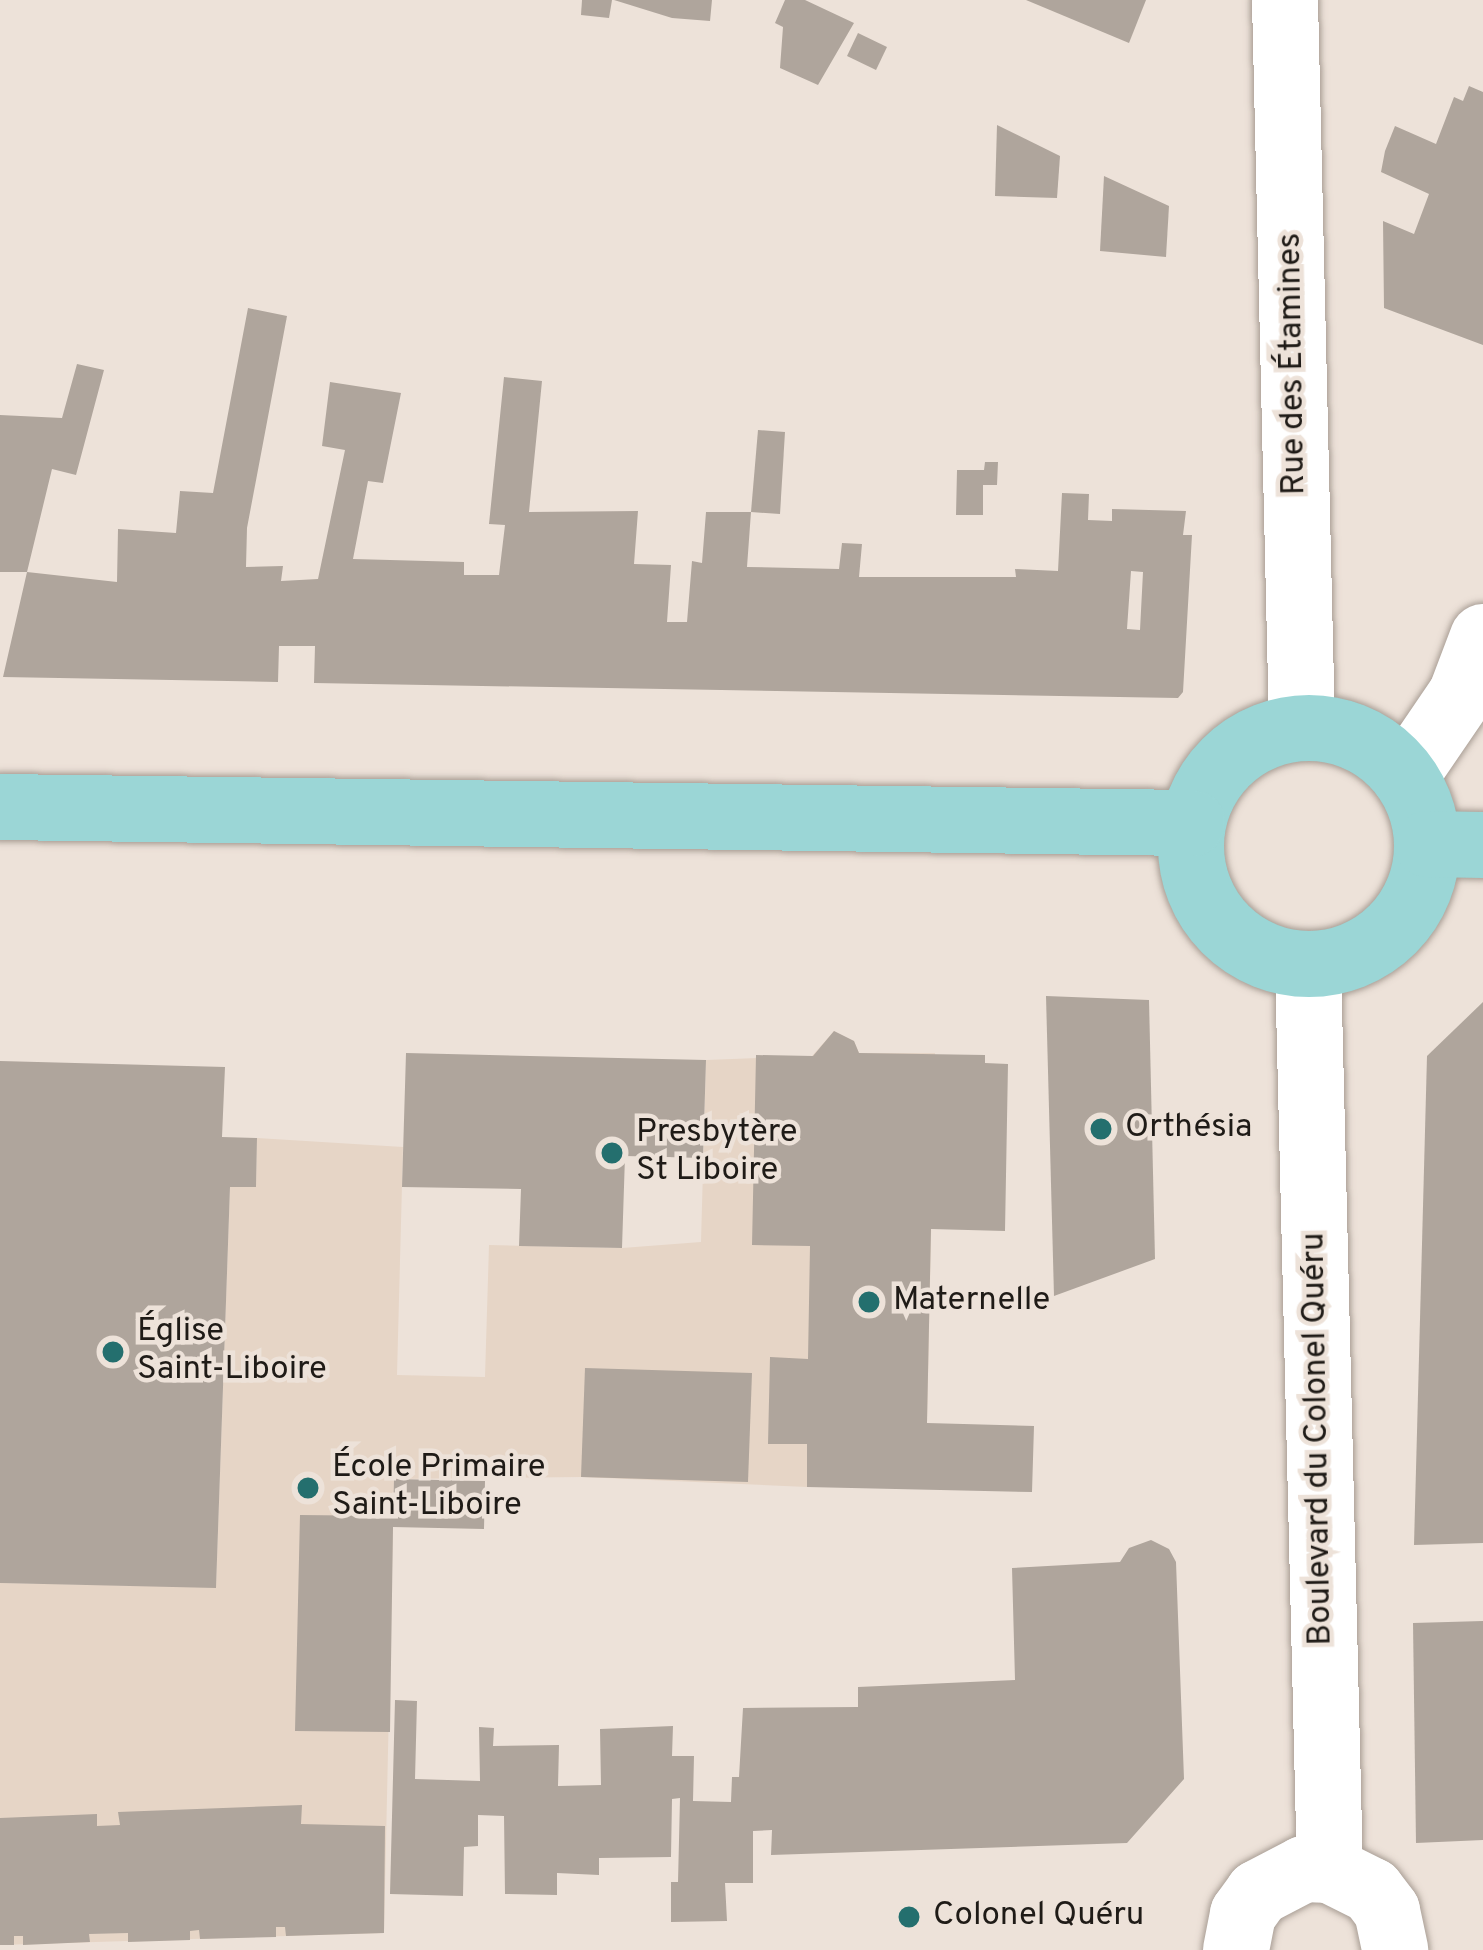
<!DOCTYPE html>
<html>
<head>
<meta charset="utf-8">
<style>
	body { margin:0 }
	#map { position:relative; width:1483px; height:1950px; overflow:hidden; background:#ede2d9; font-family:Overpass,sans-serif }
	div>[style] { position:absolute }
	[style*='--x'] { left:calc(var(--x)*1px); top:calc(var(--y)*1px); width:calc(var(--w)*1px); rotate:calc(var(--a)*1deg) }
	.built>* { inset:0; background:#e6d5c6 }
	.building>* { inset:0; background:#afa59c }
	.roads { filter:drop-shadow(0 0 3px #a99e95) drop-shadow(0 0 3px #a99e95) }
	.minor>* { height:66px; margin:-33px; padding:0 33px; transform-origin:33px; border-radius:33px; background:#fff }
	.primary>* { height:66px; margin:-33px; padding:0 33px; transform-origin:33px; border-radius:33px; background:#9bd6d6 }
	.primary>.ring { margin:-33px; padding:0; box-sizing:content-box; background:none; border:66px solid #9bd6d6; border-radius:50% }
	.dots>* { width:33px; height:33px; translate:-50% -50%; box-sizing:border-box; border:6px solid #ede2d9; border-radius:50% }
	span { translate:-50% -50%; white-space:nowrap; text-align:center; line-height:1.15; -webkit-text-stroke:9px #ede2d9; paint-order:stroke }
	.street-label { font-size:33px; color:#1f1b17 }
	.poi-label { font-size:33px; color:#1f1b17 }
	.left { translate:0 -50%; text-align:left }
</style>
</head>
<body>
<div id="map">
	<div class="built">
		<div style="clip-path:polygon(834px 1031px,854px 1041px,859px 1053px,935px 1053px,927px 1423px,807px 1487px,582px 1477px,394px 1479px,384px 1933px,0 1945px,0 1583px,216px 1587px,230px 1187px,256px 1187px,257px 1138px,403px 1147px,397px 1375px,485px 1377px,489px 1245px,622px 1248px,701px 1242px,706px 1060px,812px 1056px)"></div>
	</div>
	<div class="building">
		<div style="clip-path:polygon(582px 0,612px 0,609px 18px,581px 15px)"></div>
		<div style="clip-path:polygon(614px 0,712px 0,710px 21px,672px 18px)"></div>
		<div style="clip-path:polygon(785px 0,805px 0,854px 23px,818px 85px,780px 68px,783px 27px,775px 23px)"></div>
		<div style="clip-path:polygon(1026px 0,1146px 0,1129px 43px)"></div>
		<div style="clip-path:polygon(858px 33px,887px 47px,876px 70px,847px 56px)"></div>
		<div style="clip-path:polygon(1469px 86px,1483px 92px,1483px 345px,1384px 308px,1383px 221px,1414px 234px,1429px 194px,1381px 172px,1385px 151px,1395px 126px,1436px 144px,1454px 97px,1463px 101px)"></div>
		<div style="clip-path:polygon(997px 125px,1060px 156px,1057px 198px,995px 196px)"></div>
		<div style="clip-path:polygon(1104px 176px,1169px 206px,1166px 257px,1100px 251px)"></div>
		<div style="clip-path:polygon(evenodd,248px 308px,287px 316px,247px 528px,246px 567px,283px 566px,281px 581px,318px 579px,345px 450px,322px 446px,330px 382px,401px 393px,383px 483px,368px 481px,353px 559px,464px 562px,464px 575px,499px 575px,505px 525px,489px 524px,504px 377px,542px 381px,529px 512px,638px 511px,634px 564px,671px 565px,667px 622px,687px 622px,692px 561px,702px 563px,706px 512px,751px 512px,747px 567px,839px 569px,842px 543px,862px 544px,859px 577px,1016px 577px,1015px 569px,1058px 571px,1062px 493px,1089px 494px,1088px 520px,1112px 521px,1112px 509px,1186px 511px,1183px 535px,1192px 535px,1183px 692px,1178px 698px,314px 683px,315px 646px,279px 646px,278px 682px,3px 677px,27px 572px,117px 582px,118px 529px,176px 533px,180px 491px,213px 493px,248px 308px,1131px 571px,1143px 572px,1140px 630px,1127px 629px,1131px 571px)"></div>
		<div style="clip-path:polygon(77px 364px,104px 370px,76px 475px,52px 469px,27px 572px,0 572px,0 415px,62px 418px)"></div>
		<div style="clip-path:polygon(758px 430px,785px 432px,780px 514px,751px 512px)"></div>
		<div style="clip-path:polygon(985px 462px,998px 462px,997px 485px,983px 485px,983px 515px,956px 515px,957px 470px,984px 470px)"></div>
		<div style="clip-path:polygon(1046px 996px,1149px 1000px,1155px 1259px,1054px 1296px)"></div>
		<div style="clip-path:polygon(1483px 1002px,1483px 1543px,1414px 1545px,1427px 1056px)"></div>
		<div style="clip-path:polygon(834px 1031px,854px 1041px,859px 1053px,985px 1055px,985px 1063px,1008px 1064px,1005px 1231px,931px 1229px,927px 1423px,1034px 1426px,1032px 1492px,807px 1487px,807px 1444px,768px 1444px,770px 1357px,808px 1359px,810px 1246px,752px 1245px,756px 1055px,813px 1056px)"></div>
		<div style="clip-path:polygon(406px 1053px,706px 1060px,703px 1158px,625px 1156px,622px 1248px,519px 1246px,521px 1189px,402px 1187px)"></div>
		<div style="clip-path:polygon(0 1061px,225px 1067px,222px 1137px,257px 1138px,256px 1187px,230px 1187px,216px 1588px,0 1583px)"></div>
		<div style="clip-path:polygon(585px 1368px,752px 1373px,748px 1482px,581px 1477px)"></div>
		<div style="clip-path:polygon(394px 1479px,485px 1481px,484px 1529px,393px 1527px,390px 1732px,295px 1731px,300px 1515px,393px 1516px)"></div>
		<div style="clip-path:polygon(1151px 1540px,1169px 1549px,1176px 1562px,1184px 1779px,1127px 1843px,771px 1855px,772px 1830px,753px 1831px,753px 1883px,725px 1883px,727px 1921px,671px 1922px,671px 1882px,678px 1882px,680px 1798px,672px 1799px,671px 1857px,599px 1858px,599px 1875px,557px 1873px,557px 1895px,505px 1894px,504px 1816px,478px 1815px,478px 1846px,464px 1847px,463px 1896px,390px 1894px,395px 1700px,417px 1701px,415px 1779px,480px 1781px,479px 1727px,494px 1728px,493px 1746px,559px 1745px,558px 1786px,601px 1785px,600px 1729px,673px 1726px,672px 1756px,694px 1756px,693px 1801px,731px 1802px,732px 1777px,739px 1777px,743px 1708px,858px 1707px,858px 1687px,1015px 1680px,1012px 1568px,1120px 1562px,1129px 1548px)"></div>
		<div style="clip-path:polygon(1483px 1621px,1483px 1840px,1416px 1843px,1413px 1623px)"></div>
		<div style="clip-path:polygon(302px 1805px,301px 1824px,385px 1826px,384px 1933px,286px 1936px,285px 1927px,276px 1927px,276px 1937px,200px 1939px,199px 1930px,190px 1931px,190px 1940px,128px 1942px,128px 1933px,89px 1934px,90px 1942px,23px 1945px,23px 1936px,14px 1936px,14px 1945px,0 1945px,0 1818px,97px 1814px,97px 1826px,120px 1825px,118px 1812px)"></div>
	</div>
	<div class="roads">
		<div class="minor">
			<div style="--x:1285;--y:0;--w:727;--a:88.66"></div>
			<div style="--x:1405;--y:777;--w:99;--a:-55.7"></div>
			<div style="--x:1461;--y:695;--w:62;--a:-69.2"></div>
			<div style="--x:1308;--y:965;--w:905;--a:88.61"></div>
			<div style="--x:1236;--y:1950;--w:37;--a:-79"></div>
			<div style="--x:1243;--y:1914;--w:26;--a:-54"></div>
			<div style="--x:1258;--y:1893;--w:52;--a:-27.6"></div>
			<div style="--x:1304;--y:1869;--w:26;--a:2"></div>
			<div style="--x:1330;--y:1870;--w:47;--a:26.6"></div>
			<div style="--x:1372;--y:1891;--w:25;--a:53"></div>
			<div style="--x:1387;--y:1911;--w:40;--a:78"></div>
		</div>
		<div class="primary">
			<div class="ring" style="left:1191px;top:728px;width:170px;height:170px"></div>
			<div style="--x:0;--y:807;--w:1192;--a:0.77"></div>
			<div style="--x:1427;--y:844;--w:56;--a:1"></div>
		</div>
	</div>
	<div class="dots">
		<div style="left:1101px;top:1129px;background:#246f6e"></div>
		<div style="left:612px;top:1153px;background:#246f6e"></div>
		<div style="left:869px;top:1302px;background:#246f6e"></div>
		<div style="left:113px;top:1352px;background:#246f6e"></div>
		<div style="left:308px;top:1488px;background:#246f6e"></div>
		<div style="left:909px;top:1917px;background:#246f6e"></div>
	</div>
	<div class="street-label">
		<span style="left:1294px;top:364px;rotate:-91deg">Rue des Étamines</span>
		<span style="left:1319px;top:1439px;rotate:-91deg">Boulevard du Colonel Quéru</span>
	</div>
	<div class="poi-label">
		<span class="left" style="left:1125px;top:1129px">Orthésia</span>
		<span class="left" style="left:636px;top:1153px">Presbytère<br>St Liboire</span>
		<span class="left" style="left:893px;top:1302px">Maternelle</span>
		<span class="left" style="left:137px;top:1352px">Église<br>Saint-Liboire</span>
		<span class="left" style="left:332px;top:1488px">École Primaire<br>Saint-Liboire</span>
		<span class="left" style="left:933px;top:1917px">Colonel Quéru</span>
	</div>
</div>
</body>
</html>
